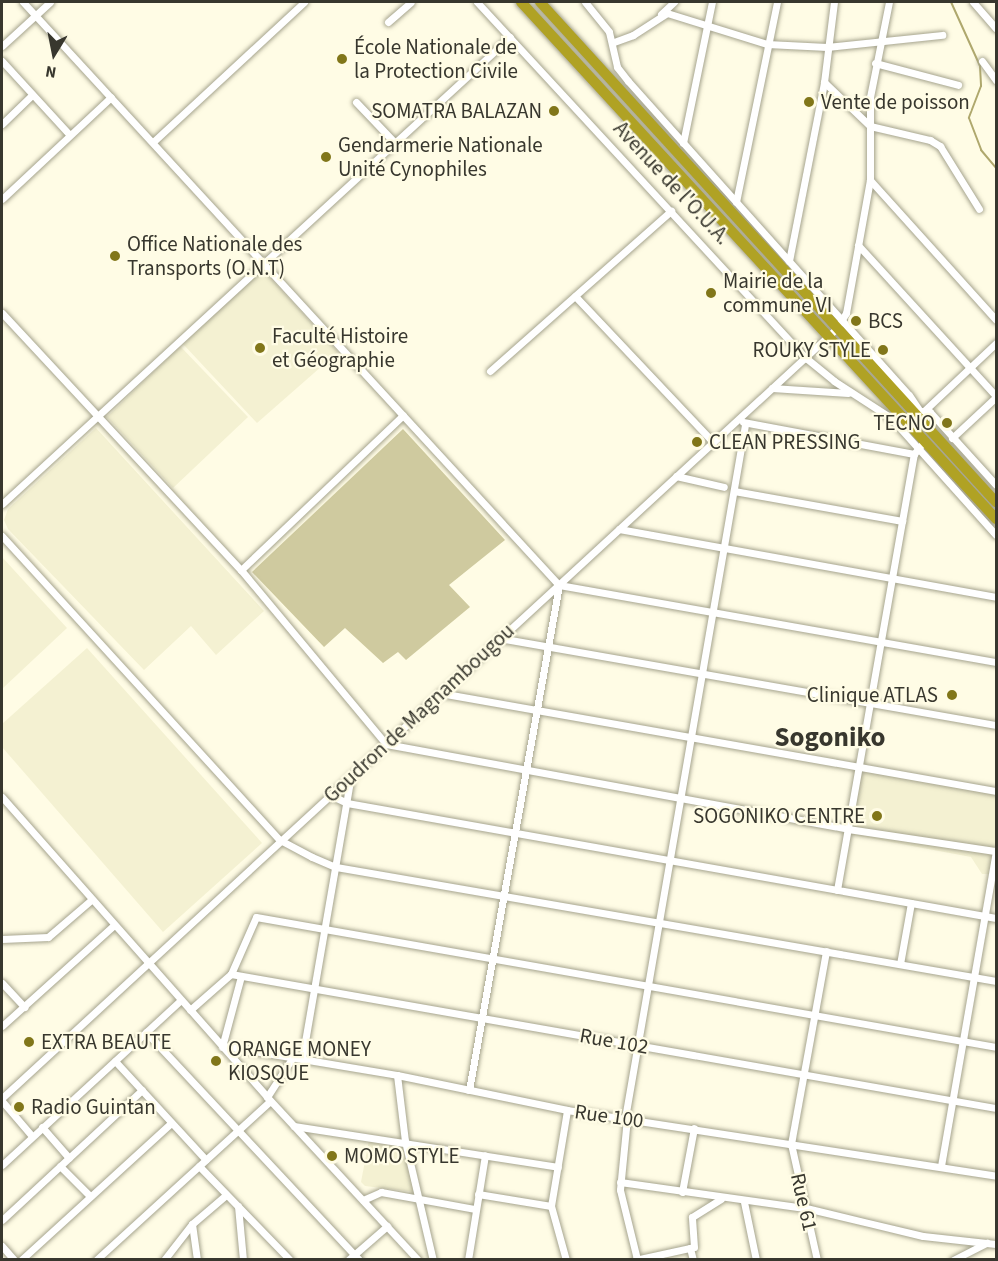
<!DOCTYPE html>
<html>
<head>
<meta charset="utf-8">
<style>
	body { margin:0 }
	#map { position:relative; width:998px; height:1261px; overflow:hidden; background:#fffce5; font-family:"Source Sans 3",sans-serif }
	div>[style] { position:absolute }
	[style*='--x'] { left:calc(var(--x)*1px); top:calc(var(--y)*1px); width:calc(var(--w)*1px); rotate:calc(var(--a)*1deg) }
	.built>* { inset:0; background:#f4f1d2 }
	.green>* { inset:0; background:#cfca9f }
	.stream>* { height:2px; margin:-1px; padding:0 1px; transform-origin:1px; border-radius:1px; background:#afa86d }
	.roads { filter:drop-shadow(0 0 2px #a6a48e) drop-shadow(0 0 2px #a6a48e) }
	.minor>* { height:7px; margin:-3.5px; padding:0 3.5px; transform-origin:3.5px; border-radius:3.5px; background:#fff }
	.highway>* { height:10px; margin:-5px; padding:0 5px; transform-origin:5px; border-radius:5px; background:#b0a224 }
	.dots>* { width:16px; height:16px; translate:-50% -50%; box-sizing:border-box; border:3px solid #fffce5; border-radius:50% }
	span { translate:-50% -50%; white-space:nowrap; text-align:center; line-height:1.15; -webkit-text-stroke:4.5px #fffce5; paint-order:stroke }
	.poi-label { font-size:21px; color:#38372e }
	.left { translate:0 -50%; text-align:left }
	.right { translate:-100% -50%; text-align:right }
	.street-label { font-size:21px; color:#38372e }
	.district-label { font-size:27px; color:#38372e; font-weight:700 }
	.frame { position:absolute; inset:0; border:3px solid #38372e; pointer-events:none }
	.north { position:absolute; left:24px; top:24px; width:60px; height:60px; -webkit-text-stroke:4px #fffce5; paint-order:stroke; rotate:190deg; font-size:16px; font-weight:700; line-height:24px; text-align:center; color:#38372e }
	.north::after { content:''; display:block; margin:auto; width:21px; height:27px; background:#38372e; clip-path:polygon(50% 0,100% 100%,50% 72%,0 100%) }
</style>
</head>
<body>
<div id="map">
	<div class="built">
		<div style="clip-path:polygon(262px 269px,338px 352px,257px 423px,183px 344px)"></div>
		<div style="clip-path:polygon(180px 346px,248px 417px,173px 488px,107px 417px)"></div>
		<div style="clip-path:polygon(96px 428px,264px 611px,216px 655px,191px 626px,144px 670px,8px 529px,4px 520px,8px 509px)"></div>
		<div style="clip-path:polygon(2px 557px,67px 628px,2px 689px)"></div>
		<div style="clip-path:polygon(87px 648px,262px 843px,163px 932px,2px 747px,2px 724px)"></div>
		<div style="clip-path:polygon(860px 767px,996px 793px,996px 839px,989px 874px,982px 874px,971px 857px,848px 834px)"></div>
		<div style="clip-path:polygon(369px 1140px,402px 1144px,416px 1192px,365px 1186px,361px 1182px)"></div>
	</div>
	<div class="green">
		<div style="clip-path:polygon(403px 429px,505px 540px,449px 585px,470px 607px,406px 660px,398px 652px,383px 663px,345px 628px,324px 647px,252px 572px)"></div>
	</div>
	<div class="stream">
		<div style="--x:951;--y:2;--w:70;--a:65.6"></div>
		<div style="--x:980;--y:66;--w:20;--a:87"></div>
		<div style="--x:981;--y:86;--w:34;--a:111"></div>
		<div style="--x:969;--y:118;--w:34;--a:69"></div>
		<div style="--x:981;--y:150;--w:23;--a:50"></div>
		<div style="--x:996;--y:226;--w:21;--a:90"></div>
	</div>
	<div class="roads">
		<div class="minor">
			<div style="--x:23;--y:2;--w:792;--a:47.41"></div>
			<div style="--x:559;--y:585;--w:444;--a:10"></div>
			<div style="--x:477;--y:2;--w:485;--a:47.3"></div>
			<div style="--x:806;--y:358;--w:36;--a:39"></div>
			<div style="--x:834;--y:381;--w:68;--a:33"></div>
			<div style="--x:891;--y:418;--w:157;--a:48.1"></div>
			<div style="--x:585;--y:2;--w:38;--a:51"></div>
			<div style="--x:609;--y:32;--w:36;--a:77"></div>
			<div style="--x:617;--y:67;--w:18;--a:52"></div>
			<div style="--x:628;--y:81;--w:421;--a:48.2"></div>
			<div style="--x:909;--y:395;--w:29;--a:56"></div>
			<div style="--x:834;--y:2;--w:81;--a:97.1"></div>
			<div style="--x:824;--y:82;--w:64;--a:43.7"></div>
			<div style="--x:870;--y:126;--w:62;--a:13.1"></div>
			<div style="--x:930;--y:140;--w:12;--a:31"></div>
			<div style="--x:940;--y:146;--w:74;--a:58.2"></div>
			<div style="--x:973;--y:2;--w:35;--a:49"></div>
			<div style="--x:661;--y:14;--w:18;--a:-43"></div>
			<div style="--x:388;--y:22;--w:30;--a:-41"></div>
			<div style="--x:614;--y:42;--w:20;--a:-20"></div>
			<div style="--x:633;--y:35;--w:40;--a:-32.9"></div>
			<div style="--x:667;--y:13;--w:105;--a:17.2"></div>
			<div style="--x:767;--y:44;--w:60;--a:2.9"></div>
			<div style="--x:827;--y:47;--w:116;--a:-6"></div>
			<div style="--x:2;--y:46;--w:65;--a:-42.5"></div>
			<div style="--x:2;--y:61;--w:99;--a:47.5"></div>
			<div style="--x:982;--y:61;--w:24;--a:54"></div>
			<div style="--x:875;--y:63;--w:86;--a:14.8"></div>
			<div style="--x:356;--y:102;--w:57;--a:46.4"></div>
			<div style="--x:2;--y:124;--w:42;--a:-44"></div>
			<div style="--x:153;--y:142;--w:206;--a:-42.8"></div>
			<div style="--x:683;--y:143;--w:144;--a:-78.4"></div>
			<div style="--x:870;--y:180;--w:188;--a:48"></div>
			<div style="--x:2;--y:199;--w:149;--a:-43.1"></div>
			<div style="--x:736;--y:202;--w:204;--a:-78.4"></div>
			<div style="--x:858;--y:245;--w:205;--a:47.6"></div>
			<div style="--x:789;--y:261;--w:182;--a:-78.9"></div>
			<div style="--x:575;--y:296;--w:201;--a:46.6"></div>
			<div style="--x:2;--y:313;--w:351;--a:47.1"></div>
			<div style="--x:241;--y:570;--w:226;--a:50.2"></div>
			<div style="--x:386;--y:744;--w:470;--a:10.4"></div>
			<div style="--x:848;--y:829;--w:150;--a:8.5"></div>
			<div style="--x:490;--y:371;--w:242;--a:-41.5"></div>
			<div style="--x:772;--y:388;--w:76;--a:3.8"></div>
			<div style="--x:925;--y:410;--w:98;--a:-43.3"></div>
			<div style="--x:921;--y:411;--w:9;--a:6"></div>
			<div style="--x:930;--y:412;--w:98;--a:47.9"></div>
			<div style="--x:743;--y:422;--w:174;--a:10.6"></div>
			<div style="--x:952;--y:438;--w:60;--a:-43"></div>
			<div style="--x:676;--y:476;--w:49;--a:12.9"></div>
			<div style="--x:734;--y:491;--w:171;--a:10.1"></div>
			<div style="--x:2;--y:504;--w:690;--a:-42.59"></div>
			<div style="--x:619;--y:529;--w:383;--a:10.2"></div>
			<div style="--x:2;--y:536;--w:412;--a:47.6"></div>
			<div style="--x:280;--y:840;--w:36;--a:28"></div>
			<div style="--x:312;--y:857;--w:26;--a:23"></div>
			<div style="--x:336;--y:867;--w:670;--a:9.8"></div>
			<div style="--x:241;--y:570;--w:224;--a:-43.7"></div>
			<div style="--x:499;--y:638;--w:505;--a:9.93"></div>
			<div style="--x:440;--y:693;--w:565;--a:10"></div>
			<div style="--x:330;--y:795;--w:19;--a:25"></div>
			<div style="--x:347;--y:803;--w:659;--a:10.05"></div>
			<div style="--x:2;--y:797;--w:400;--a:48.5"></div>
			<div style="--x:267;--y:1097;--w:222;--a:47.2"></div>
			<div style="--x:837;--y:890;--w:443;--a:-80"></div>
			<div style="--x:914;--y:454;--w:11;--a:-52"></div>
			<div style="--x:2;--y:939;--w:46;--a:-2.5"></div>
			<div style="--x:48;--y:937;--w:57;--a:-40.7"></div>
			<div style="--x:900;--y:964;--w:62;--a:-79.8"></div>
			<div style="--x:231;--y:974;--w:777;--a:9.94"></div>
			<div style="--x:2;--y:983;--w:33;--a:47"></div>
			<div style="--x:190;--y:1010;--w:55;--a:-41.3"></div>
			<div style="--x:231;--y:974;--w:62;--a:-66.3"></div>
			<div style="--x:256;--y:917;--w:751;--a:9.96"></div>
			<div style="--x:2;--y:1026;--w:151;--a:-42"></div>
			<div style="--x:146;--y:1032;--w:312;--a:46.9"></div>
			<div style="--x:224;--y:1046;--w:175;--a:9.5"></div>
			<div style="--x:397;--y:1075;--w:174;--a:11.6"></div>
			<div style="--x:567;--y:1110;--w:434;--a:8.7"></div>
			<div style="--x:222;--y:1047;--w:73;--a:-75"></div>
			<div style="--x:302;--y:1059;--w:287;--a:-80.2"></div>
			<div style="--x:115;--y:1061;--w:134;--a:47.4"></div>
			<div style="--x:397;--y:1075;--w:66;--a:83.1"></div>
			<div style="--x:405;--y:1141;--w:122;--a:76.8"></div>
			<div style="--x:469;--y:1090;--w:513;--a:-79.89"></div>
			<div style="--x:267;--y:1097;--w:48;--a:-57"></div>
			<div style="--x:2;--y:1098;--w:1134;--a:-42.68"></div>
			<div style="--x:836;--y:329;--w:19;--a:-58"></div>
			<div style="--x:846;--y:313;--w:135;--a:-79.8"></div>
			<div style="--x:870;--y:180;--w:83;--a:-90"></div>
			<div style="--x:870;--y:97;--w:97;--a:-78.7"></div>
			<div style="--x:2;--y:1101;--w:46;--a:49.4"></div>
			<div style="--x:625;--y:1118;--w:703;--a:-80.18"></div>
			<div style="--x:627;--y:1118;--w:72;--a:95.6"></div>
			<div style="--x:620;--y:1190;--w:71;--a:76.2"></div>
			<div style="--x:294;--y:1126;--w:267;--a:8.8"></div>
			<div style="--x:42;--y:1127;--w:41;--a:48.9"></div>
			<div style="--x:2;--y:1165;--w:243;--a:-42.7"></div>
			<div style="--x:60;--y:1166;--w:42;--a:45"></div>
			<div style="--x:199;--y:1166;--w:131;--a:45.9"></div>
			<div style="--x:941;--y:1166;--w:320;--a:-80.1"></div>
			<div style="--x:620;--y:1182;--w:188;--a:8"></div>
			<div style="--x:806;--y:1208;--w:120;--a:13.5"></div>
			<div style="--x:923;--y:1236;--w:73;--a:6.3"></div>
			<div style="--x:682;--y:1192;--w:65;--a:-79.4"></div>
			<div style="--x:478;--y:1194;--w:74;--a:9.3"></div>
			<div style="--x:363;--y:1200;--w:20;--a:-24"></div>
			<div style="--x:381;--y:1192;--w:96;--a:10.3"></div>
			<div style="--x:744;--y:1202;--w:59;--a:78.3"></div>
			<div style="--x:238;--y:1206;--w:54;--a:84.7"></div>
			<div style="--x:2;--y:1220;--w:191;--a:-42.9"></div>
			<div style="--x:192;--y:1224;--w:36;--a:82"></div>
			<div style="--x:2;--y:1246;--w:18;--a:49"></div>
			<div style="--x:690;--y:1248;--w:12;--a:76"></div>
			<div style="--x:21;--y:1260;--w:203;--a:-42.4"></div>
			<div style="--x:96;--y:1260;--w:236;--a:-42.4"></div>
			<div style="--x:164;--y:1260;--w:46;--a:-52.1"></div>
			<div style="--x:192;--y:1224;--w:45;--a:-40.5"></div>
			<div style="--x:348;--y:1260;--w:52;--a:-41.1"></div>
			<div style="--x:468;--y:1260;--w:106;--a:-80.8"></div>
			<div style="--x:566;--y:1260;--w:56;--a:-105.5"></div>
			<div style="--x:551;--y:1206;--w:97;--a:-80.5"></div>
			<div style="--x:635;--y:1260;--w:60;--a:-12.4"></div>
			<div style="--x:694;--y:1247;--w:30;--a:-94"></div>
			<div style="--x:692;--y:1217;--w:34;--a:-32"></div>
			<div style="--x:817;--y:1260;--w:119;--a:-102.6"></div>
			<div style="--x:791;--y:1144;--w:196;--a:-79.7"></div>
			<div style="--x:953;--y:1260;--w:38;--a:-27"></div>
		</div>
		<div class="highway">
			<div style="--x:521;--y:2;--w:702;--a:47.42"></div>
			<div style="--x:540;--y:2;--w:677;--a:47.64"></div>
		</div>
	</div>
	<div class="dots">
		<div style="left:342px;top:59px;background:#817619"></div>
		<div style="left:809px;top:102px;background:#817619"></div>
		<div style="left:554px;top:111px;background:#817619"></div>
		<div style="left:326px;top:157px;background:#817619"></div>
		<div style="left:115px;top:256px;background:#817619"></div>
		<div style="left:711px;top:293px;background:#817619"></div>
		<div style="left:856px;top:321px;background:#817619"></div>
		<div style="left:260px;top:348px;background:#817619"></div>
		<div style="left:883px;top:350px;background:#817619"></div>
		<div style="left:947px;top:423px;background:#817619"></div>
		<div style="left:697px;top:442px;background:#817619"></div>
		<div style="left:952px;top:695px;background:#817619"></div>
		<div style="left:877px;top:816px;background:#817619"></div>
		<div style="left:29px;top:1042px;background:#817619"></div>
		<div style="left:216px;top:1061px;background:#817619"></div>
		<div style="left:19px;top:1107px;background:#817619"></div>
		<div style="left:332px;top:1156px;background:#817619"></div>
	</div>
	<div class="poi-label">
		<span class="left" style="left:354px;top:59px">École Nationale de<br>la Protection Civile</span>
		<span class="left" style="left:821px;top:102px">Vente de poisson</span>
		<span class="right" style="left:542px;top:111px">SOMATRA BALAZAN</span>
		<span class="left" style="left:338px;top:157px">Gendarmerie Nationale<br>Unité Cynophiles</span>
		<span class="left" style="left:127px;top:256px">Office Nationale des<br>Transports (O.N.T)</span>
		<span class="left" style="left:723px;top:293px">Mairie de la<br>commune VI</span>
		<span class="left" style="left:868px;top:321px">BCS</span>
		<span class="left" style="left:272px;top:348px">Faculté Histoire<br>et Géographie</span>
		<span class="right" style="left:871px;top:350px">ROUKY STYLE</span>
		<span class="right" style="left:935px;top:423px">TECNO</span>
		<span class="left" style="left:709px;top:442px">CLEAN PRESSING</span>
		<span class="right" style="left:938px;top:695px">Clinique ATLAS</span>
		<span class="right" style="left:865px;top:816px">SOGONIKO CENTRE</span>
		<span class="left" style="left:41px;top:1042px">EXTRA BEAUTE</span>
		<span class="left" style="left:228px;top:1061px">ORANGE MONEY<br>KIOSQUE</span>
		<span class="left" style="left:31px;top:1107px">Radio Guintan</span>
		<span class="left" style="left:344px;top:1156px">MOMO STYLE</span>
	</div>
	<div class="street-label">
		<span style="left:672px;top:183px;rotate:47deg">Avenue de l'O.U.A.</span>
		<span style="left:419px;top:713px;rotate:-43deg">Goudron de Magnambougou</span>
		<span style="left:614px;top:1041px;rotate:10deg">Rue 102</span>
		<span style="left:609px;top:1116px;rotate:8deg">Rue 100</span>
		<span style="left:804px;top:1202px;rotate:77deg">Rue 61</span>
	</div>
	<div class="district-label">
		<span style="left:830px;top:738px">Sogoniko</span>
	</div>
	<div class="frame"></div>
	<div class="north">N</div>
</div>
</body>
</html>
